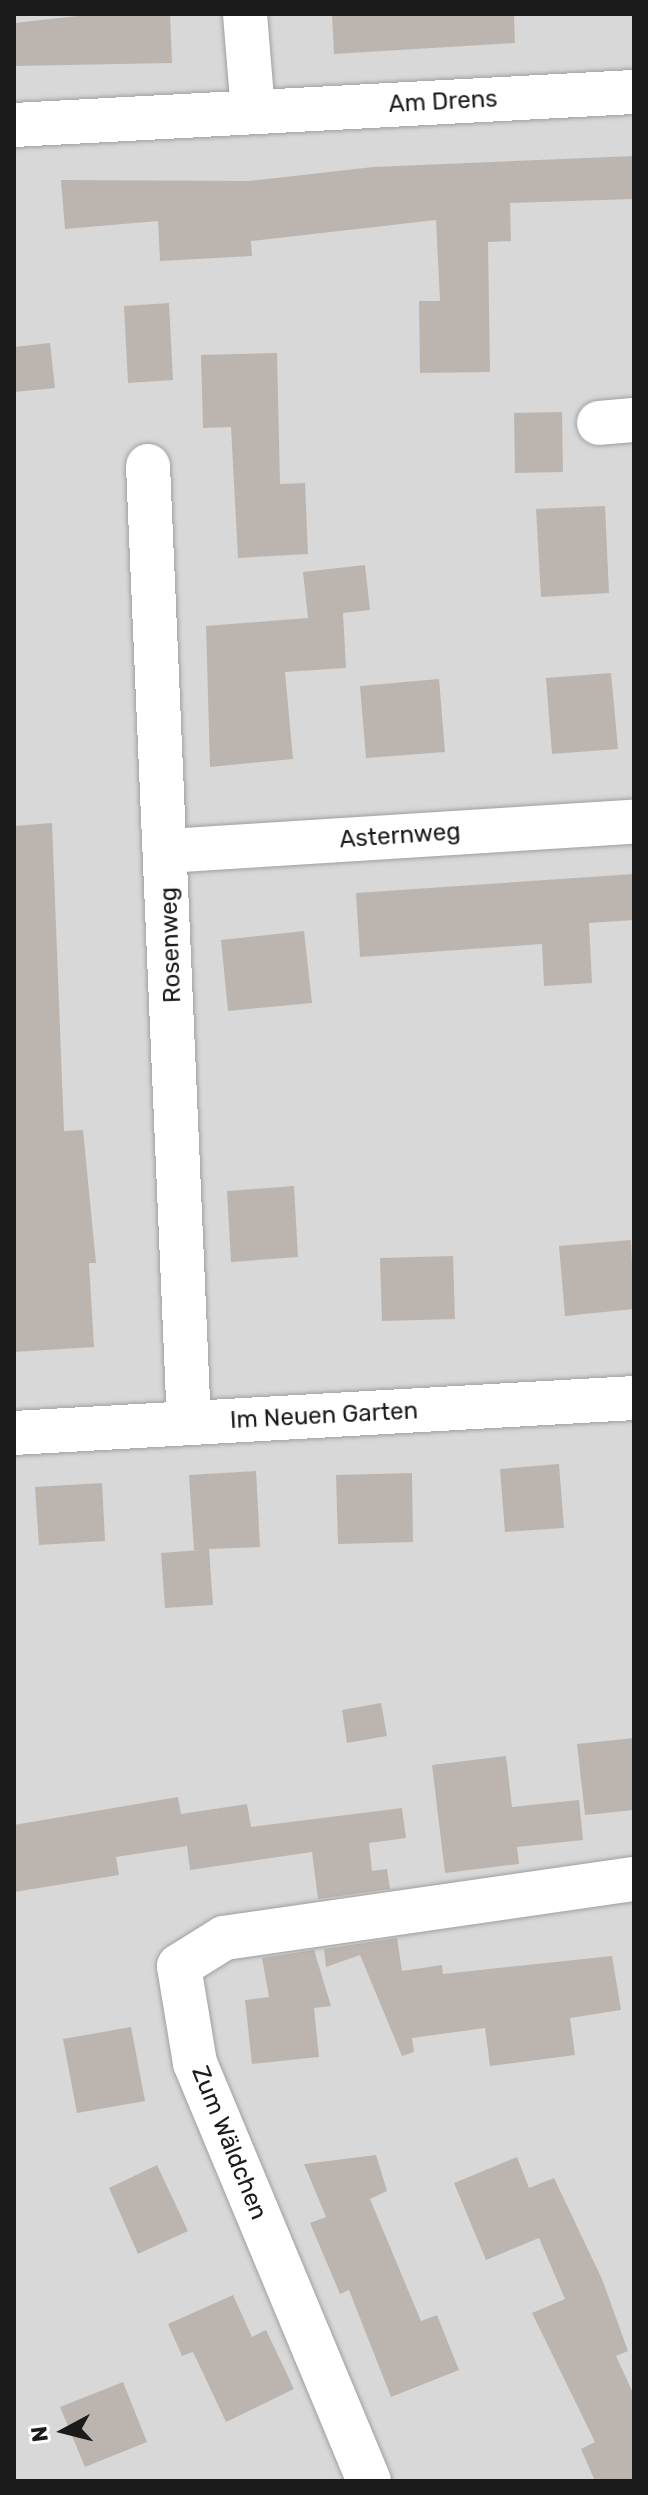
<!DOCTYPE html>
<html>
<head>
<meta charset="utf-8">
<style>
	body { margin:0 }
	#map { position:relative; width:648px; height:2495px; overflow:hidden; background:#ece9e2; font-family:Rubik,sans-serif }
	div>[style] { position:absolute }
	[style*='--x'] { left:calc(var(--x)*1px); top:calc(var(--y)*1px); width:calc(var(--w)*1px); rotate:calc(var(--a)*1deg) }
	.residential>* { inset:0; background:#d9d8d8 }
	.building>* { inset:0; background:#bcb5af }
	.roads { filter:drop-shadow(0 0 2px #9f9f9f) drop-shadow(0 0 2px #9f9f9f) }
	.minor>* { height:44px; margin:-22px; padding:0 22px; transform-origin:22px; border-radius:22px; background:#fff }
	span { translate:-50% -50%; white-space:nowrap; text-align:center; line-height:1.15; -webkit-text-stroke:7px #fff; paint-order:stroke }
	.street-label { font-size:24px; color:#1b1b1b }
	.frame { position:absolute; inset:0; border:16px solid #1b1b1b; pointer-events:none }
	.north { position:absolute; left:24px; top:2391px; width:80px; height:80px; -webkit-text-stroke:6px #fff; paint-order:stroke; rotate:263deg; font-size:22px; font-weight:700; line-height:32px; text-align:center; color:#1b1b1b }
	.north::after { content:''; display:block; margin:auto; width:28px; height:36px; background:#1b1b1b; clip-path:polygon(50% 0,100% 100%,50% 72%,0 100%) }
</style>
</head>
<body>
<div id="map">
	<div class="residential">
		<div style="clip-path:polygon(14px 14px,634px 14px,634px 2481px,14px 2481px)"></div>
	</div>
	<div class="building">
		<div style="clip-path:polygon(95px 14px,170px 14px,172px 63px,14px 66px,14px 23px)"></div>
		<div style="clip-path:polygon(332px 14px,514px 14px,515px 43px,334px 54px)"></div>
		<div style="clip-path:polygon(634px 156px,634px 199px,510px 203px,511px 241px,488px 242px,490px 372px,420px 373px,419px 301px,440px 301px,436px 220px,251px 241px,252px 256px,160px 261px,158px 221px,65px 229px,61px 180px,249px 181px,373px 167px)"></div>
		<div style="clip-path:polygon(169px 303px,173px 380px,128px 383px,124px 306px)"></div>
		<div style="clip-path:polygon(50px 343px,55px 388px,14px 392px,14px 347px)"></div>
		<div style="clip-path:polygon(277px 353px,280px 484px,305px 483px,308px 554px,238px 558px,231px 427px,203px 428px,201px 355px)"></div>
		<div style="clip-path:polygon(562px 412px,563px 472px,515px 473px,514px 413px)"></div>
		<div style="clip-path:polygon(605px 506px,609px 593px,541px 597px,536px 509px)"></div>
		<div style="clip-path:polygon(365px 565px,370px 610px,343px 613px,346px 668px,285px 672px,293px 759px,210px 767px,206px 626px,308px 618px,303px 572px)"></div>
		<div style="clip-path:polygon(611px 673px,618px 749px,552px 754px,546px 678px)"></div>
		<div style="clip-path:polygon(439px 679px,445px 752px,366px 758px,360px 686px)"></div>
		<div style="clip-path:polygon(52px 823px,64px 1131px,83px 1130px,96px 1263px,89px 1263px,94px 1347px,14px 1352px,14px 826px)"></div>
		<div style="clip-path:polygon(634px 874px,634px 920px,589px 923px,592px 983px,544px 986px,542px 944px,360px 957px,356px 893px)"></div>
		<div style="clip-path:polygon(304px 931px,312px 1003px,228px 1011px,221px 940px)"></div>
		<div style="clip-path:polygon(294px 1186px,298px 1257px,231px 1262px,227px 1191px)"></div>
		<div style="clip-path:polygon(631px 1240px,634px 1309px,565px 1316px,559px 1246px)"></div>
		<div style="clip-path:polygon(453px 1256px,455px 1319px,382px 1321px,380px 1258px)"></div>
		<div style="clip-path:polygon(559px 1464px,564px 1528px,505px 1532px,500px 1469px)"></div>
		<div style="clip-path:polygon(256px 1471px,260px 1547px,209px 1549px,213px 1605px,165px 1608px,161px 1553px,200px 1550px,194px 1550px,189px 1475px)"></div>
		<div style="clip-path:polygon(412px 1473px,413px 1542px,338px 1544px,336px 1475px)"></div>
		<div style="clip-path:polygon(102px 1483px,105px 1541px,39px 1545px,35px 1487px)"></div>
		<div style="clip-path:polygon(381px 1703px,387px 1736px,347px 1743px,342px 1710px)"></div>
		<div style="clip-path:polygon(634px 1738px,634px 1810px,585px 1815px,577px 1744px)"></div>
		<div style="clip-path:polygon(506px 1756px,512px 1807px,579px 1800px,583px 1840px,517px 1847px,519px 1864px,445px 1873px,432px 1765px)"></div>
		<div style="clip-path:polygon(178px 1797px,181px 1814px,247px 1804px,251px 1827px,402px 1808px,406px 1838px,369px 1843px,372px 1871px,387px 1869px,390px 1889px,318px 1899px,312px 1852px,190px 1870px,187px 1846px,116px 1857px,119px 1875px,14px 1892px,14px 1825px)"></div>
		<div style="clip-path:polygon(397px 1938px,402px 1971px,442px 1965px,443px 1974px,612px 1956px,621px 2010px,570px 2018px,575px 2055px,490px 2066px,485px 2028px,412px 2038px,414px 2052px,402px 2056px,360px 1955px,326px 1967px,324px 1949px)"></div>
		<div style="clip-path:polygon(314px 1950px,331px 2006px,314px 2008px,319px 2057px,252px 2064px,245px 2000px,269px 1997px,262px 1958px)"></div>
		<div style="clip-path:polygon(131px 2027px,145px 2101px,77px 2113px,63px 2039px)"></div>
		<div style="clip-path:polygon(376px 2155px,387px 2191px,370px 2199px,421px 2321px,437px 2315px,459px 2370px,391px 2397px,349px 2290px,340px 2294px,310px 2223px,326px 2217px,304px 2164px)"></div>
		<div style="clip-path:polygon(517px 2157px,529px 2188px,554px 2178px,602px 2279px,628px 2351px,616px 2356px,634px 2395px,634px 2481px,595px 2481px,581px 2449px,595px 2442px,532px 2313px,565px 2299px,539px 2238px,486px 2260px,454px 2183px)"></div>
		<div style="clip-path:polygon(157px 2165px,188px 2231px,138px 2254px,109px 2188px)"></div>
		<div style="clip-path:polygon(233px 2295px,252px 2337px,266px 2330px,294px 2389px,226px 2422px,193px 2352px,182px 2356px,168px 2324px)"></div>
		<div style="clip-path:polygon(123px 2382px,147px 2442px,85px 2467px,60px 2407px)"></div>
	</div>
	<div class="roads">
		<div class="minor">
			<div style="--x:245;--y:14;--w:97;--a:85.3"></div>
			<div style="--x:14;--y:125;--w:621;--a:-3.05"></div>
			<div style="--x:599;--y:423;--w:35;--a:-5"></div>
			<div style="--x:148;--y:466;--w:958;--a:87.55"></div>
			<div style="--x:167;--y:851;--w:468;--a:-3.6"></div>
			<div style="--x:14;--y:1433;--w:621;--a:-3.23"></div>
			<div style="--x:369;--y:2481;--w:453;--a:-112.6"></div>
			<div style="--x:195;--y:2063;--w:98;--a:-99.4"></div>
			<div style="--x:179;--y:1966;--w:53;--a:-31.9"></div>
			<div style="--x:224;--y:1938;--w:414;--a:-8.2"></div>
		</div>
	</div>
	<div class="street-label">
		<span style="left:443px;top:102px;rotate:-3deg">Am Drens</span>
		<span style="left:400px;top:836px;rotate:-4deg">Asternweg</span>
		<span style="left:171px;top:945px;rotate:-92deg">Rosenweg</span>
		<span style="left:324px;top:1416px;rotate:-3deg">Im Neuen Garten</span>
		<span style="left:229px;top:2143px;rotate:68deg">Zum Wäldchen</span>
	</div>
	<div class="frame"></div>
	<div class="north">N</div>
</div>
</body>
</html>
